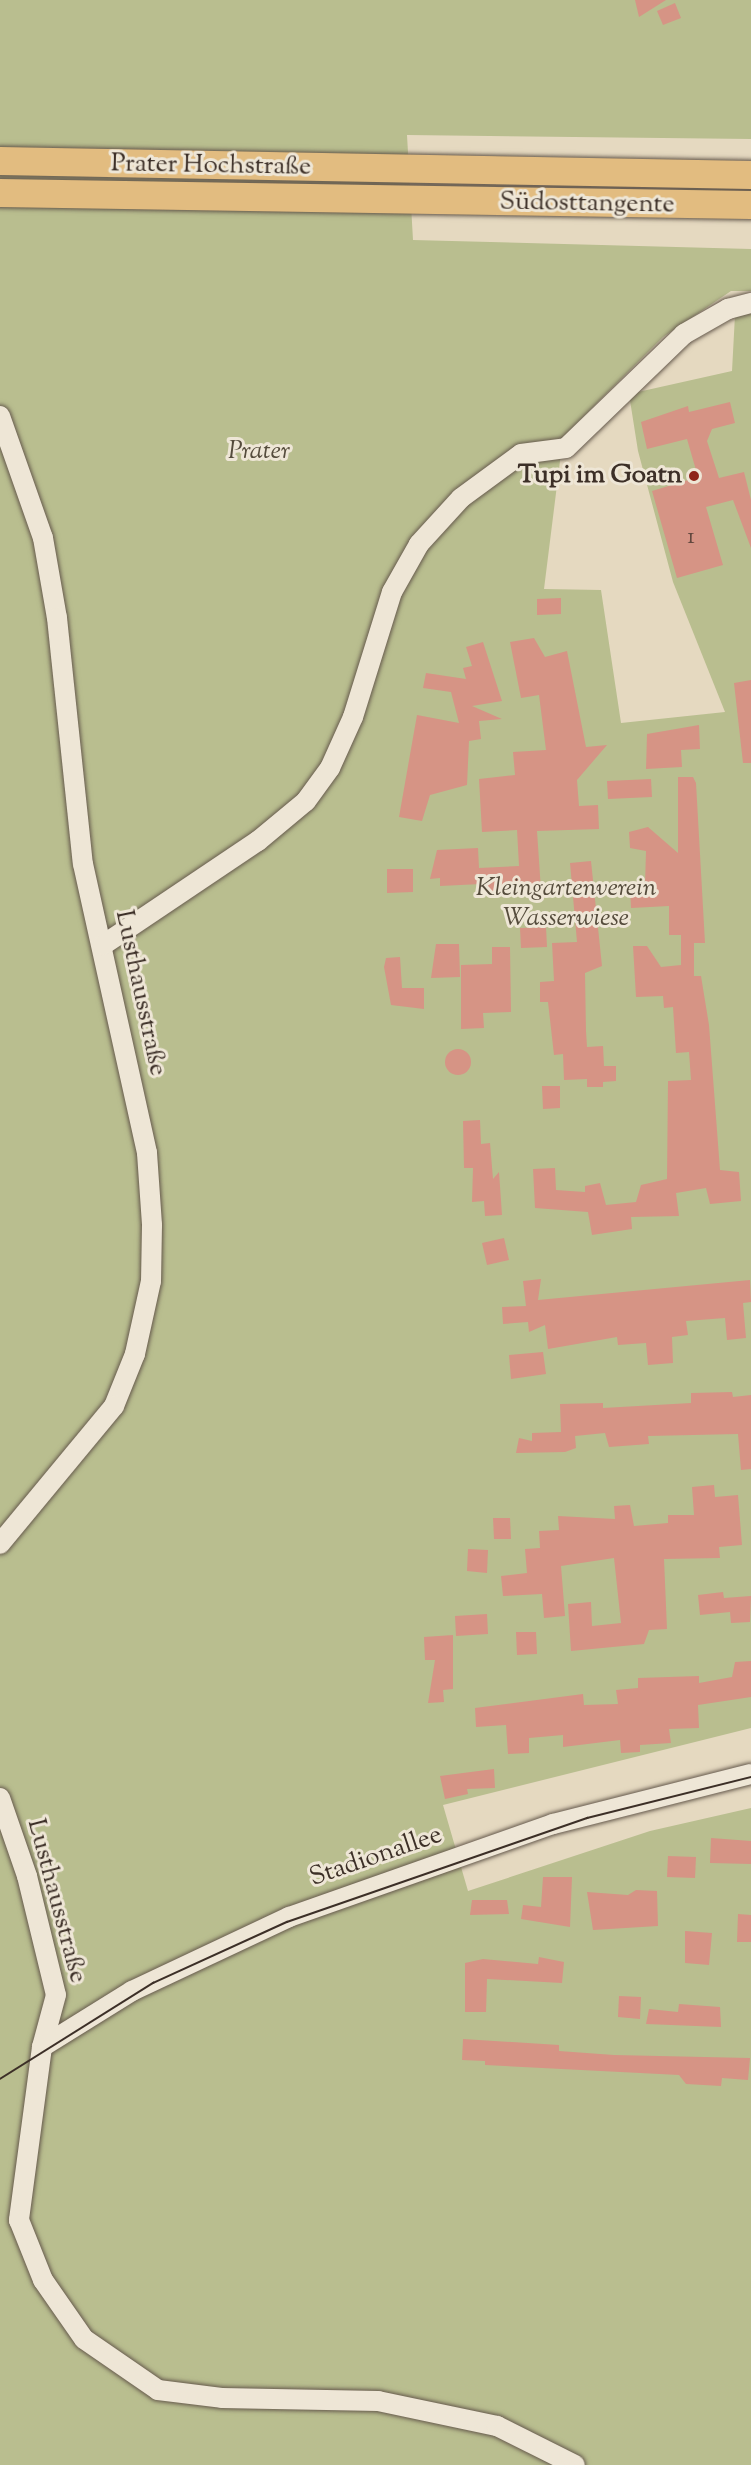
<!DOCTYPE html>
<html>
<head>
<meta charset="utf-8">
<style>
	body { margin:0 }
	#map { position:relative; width:751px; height:2465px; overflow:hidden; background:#e5d9c0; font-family:"Sorts Mill Goudy",serif }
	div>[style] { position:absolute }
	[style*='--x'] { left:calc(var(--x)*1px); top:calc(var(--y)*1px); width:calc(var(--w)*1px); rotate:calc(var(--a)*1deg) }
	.green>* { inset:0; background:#b9be8f }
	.building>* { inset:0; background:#d69485 }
	.round { border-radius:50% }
	.roads { filter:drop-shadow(0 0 2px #665a4d) drop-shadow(0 0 2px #665a4d) }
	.minor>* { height:20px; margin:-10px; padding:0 10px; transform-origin:10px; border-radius:10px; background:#eee6d6 }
	.highway>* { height:28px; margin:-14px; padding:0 14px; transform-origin:14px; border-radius:14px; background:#e2bc80 }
	.tram>* { height:1.5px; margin:-0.75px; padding:0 0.75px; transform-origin:0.75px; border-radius:0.75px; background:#3c2f27 }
	.dots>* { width:16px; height:16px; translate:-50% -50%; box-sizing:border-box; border:3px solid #eee6d6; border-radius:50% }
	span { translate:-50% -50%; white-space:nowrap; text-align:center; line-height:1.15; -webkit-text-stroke:6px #eee6d6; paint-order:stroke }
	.number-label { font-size:22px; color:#62483e }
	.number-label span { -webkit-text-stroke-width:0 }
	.street-label { font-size:26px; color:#3c2f27 }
	.park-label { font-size:26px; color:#554c3c; font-style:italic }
	.poi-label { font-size:26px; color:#3c2f27; font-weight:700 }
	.right { translate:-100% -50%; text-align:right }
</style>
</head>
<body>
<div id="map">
	<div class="green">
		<div style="clip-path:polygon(0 0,751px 0,751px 139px,407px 135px,413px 240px,751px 249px,751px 291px,731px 291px,663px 337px,563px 437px,544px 589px,601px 590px,621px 723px,725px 712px,673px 582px,638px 451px,629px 394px,732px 371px,735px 315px,751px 312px,751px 1728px,443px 1805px,468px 1891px,650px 1831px,751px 1808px,751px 2465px,0 2465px)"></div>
	</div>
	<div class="building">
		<div style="clip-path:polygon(635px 0,666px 0,639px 17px)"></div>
		<div style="clip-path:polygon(675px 3px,681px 18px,663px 25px,657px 11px)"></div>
		<div style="clip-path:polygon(730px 402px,735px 423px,712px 429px,707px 441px,719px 478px,744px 472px,751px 500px,751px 548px,733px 500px,706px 507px,723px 565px,677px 578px,652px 491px,698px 477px,687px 439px,647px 449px,641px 422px,688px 406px,689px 412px)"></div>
		<div style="clip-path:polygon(561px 598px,561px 614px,537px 615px,537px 599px)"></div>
		<div style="clip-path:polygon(534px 638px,545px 657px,567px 651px,586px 747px,607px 745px,577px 780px,579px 806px,598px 805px,599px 829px,537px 831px,541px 890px,482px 892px,481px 884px,440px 886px,440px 878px,430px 879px,437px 850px,478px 848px,479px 868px,519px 866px,517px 830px,482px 832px,479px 779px,515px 775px,513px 752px,546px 750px,539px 695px,521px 698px,510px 642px)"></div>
		<div style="clip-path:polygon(483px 642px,502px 701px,472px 706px,502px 719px,479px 721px,481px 739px,469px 741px,467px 785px,430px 795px,422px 821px,399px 817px,417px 715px,459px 723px,451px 692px,423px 688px,426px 673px,466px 679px,463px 668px,472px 666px,466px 647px)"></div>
		<div style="clip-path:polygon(751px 680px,751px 763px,743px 763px,734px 683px)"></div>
		<div style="clip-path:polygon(699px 725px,700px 749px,681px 750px,682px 767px,646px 769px,647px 734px)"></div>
		<div style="clip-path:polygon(678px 777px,693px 777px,696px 783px,705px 943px,694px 943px,694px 976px,701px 976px,709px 1025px,720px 1170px,739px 1172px,741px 1201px,710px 1204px,706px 1188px,676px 1193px,679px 1216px,631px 1217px,632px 1229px,592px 1235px,588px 1212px,535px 1208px,533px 1169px,555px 1168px,556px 1190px,585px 1192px,585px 1186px,600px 1183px,606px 1205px,636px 1202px,641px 1185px,667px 1179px,668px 1081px,691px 1080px,689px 1052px,676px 1053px,673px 1007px,664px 1008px,663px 996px,636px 997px,633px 946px,647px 946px,661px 967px,681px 965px,681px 935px,669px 935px,669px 906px,631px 908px,630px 886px,645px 885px,646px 851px,630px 848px,629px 832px,648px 827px,678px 853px)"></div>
		<div style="clip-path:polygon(651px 779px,652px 797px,608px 799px,607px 781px)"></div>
		<div style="clip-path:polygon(591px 861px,602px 966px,585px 973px,586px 1031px,587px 1047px,603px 1046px,604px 1066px,616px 1066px,616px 1081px,603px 1082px,603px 1087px,587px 1087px,587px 1079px,564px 1080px,563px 1054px,554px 1055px,548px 1002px,540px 1002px,540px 982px,554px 981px,552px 943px,577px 942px,570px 863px)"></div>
		<div style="clip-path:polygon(387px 869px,413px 869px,413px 892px,387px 893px)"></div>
		<div style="clip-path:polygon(546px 927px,547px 947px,521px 948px,520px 928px)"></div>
		<div style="clip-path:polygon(436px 944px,459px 944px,460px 977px,431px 978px)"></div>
		<div style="clip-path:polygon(492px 947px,510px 947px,511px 1012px,483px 1013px,484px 1028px,461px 1029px,461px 965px,492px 964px)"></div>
		<div style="clip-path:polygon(400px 957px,402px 988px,424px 988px,424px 1009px,391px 1005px,384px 967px,386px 958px)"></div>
		<div class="round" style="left:445px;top:1049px;width:26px;height:26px"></div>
		<div style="clip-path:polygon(542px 1086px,560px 1086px,560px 1108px,543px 1109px)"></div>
		<div style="clip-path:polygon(480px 1120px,481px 1144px,490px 1143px,493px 1179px,499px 1172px,502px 1215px,485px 1216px,484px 1201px,472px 1202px,473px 1168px,464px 1168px,463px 1121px)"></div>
		<div style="clip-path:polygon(504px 1238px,509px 1260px,487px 1265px,482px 1243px)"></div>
		<div style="clip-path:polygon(541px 1279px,538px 1300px,750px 1280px,751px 1302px,743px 1303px,746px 1338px,727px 1340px,725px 1318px,686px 1321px,688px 1335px,672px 1337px,673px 1363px,648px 1365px,646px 1343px,618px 1345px,617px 1337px,548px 1349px,545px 1325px,529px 1332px,528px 1322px,503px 1324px,502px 1307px,526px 1306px,523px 1281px)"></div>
		<div style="clip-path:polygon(543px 1352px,546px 1374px,511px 1379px,509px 1355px)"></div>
		<div style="clip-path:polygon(732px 1392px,733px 1397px,751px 1395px,751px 1469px,741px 1470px,738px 1434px,648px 1436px,649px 1444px,609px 1447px,605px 1433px,575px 1436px,576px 1448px,565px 1452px,516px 1453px,519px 1438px,532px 1441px,532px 1433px,561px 1432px,560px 1404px,603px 1403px,603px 1408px,691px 1403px,691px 1393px)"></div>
		<div style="clip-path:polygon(714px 1485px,715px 1497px,738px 1495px,742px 1545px,719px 1547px,720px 1558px,664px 1559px,667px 1629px,649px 1630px,644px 1644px,571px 1651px,568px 1604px,591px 1602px,592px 1626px,621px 1623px,614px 1558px,561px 1566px,565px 1616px,544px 1618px,542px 1594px,503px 1596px,501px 1576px,527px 1573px,525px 1549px,540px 1548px,539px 1531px,559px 1530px,558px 1516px,615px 1519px,614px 1506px,630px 1505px,634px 1526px,668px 1523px,668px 1515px,694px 1515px,692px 1487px)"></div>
		<div style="clip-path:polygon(493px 1518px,510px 1518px,511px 1539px,494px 1539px)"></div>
		<div style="clip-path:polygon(468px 1549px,488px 1550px,487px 1573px,467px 1571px)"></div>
		<div style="clip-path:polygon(723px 1592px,724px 1598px,751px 1596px,750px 1622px,731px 1623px,730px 1612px,700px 1615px,698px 1595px)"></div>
		<div style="clip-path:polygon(487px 1614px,488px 1634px,456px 1636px,455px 1616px)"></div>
		<div style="clip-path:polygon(516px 1632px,536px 1632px,537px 1654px,517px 1655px)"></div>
		<div style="clip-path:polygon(453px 1635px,453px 1689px,443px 1690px,444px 1702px,428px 1703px,435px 1660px,425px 1660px,424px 1637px)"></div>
		<div style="clip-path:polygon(751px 1661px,751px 1697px,698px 1705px,699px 1728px,669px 1729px,671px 1743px,640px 1745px,640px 1752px,621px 1753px,620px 1740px,563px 1747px,563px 1735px,529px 1738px,529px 1753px,508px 1754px,506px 1725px,476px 1727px,475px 1708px,583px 1694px,584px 1705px,618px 1704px,616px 1690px,638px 1688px,638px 1678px,699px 1676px,699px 1683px,732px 1677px,735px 1662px)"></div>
		<div style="clip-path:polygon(494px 1769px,495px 1788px,467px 1789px,468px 1794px,445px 1799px,440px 1776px)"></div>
		<div style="clip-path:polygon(711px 1838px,751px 1841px,751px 1864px,710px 1863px)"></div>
		<div style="clip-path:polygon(668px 1856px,696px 1857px,695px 1878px,667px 1877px)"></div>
		<div style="clip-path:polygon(543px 1877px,572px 1877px,570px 1927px,521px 1919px,523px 1905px,541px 1907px)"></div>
		<div style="clip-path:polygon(636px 1890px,657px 1891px,658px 1926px,593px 1930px,587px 1892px,628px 1895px)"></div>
		<div style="clip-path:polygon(472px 1900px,507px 1900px,509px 1914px,470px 1915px)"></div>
		<div style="clip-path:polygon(738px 1914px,751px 1915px,751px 1942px,737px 1942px)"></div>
		<div style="clip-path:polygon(685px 1931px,712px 1933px,709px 1965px,685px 1963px)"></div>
		<div style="clip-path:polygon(539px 1957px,564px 1962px,562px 1983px,487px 1979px,486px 2012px,465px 2012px,465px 1963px,483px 1959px,538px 1964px)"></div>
		<div style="clip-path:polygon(619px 1996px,641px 1997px,640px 2019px,618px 2017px)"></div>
		<div style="clip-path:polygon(679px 2004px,720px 2007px,721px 2027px,646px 2024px,649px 2009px,678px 2012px)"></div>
		<div style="clip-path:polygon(463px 2039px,559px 2045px,559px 2051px,614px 2055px,750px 2058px,748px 2080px,722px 2078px,721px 2086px,686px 2084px,679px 2075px,485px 2065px,485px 2061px,462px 2060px)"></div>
	</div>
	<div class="roads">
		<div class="minor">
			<div style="--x:0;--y:416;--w:129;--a:70.6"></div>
			<div style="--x:43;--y:538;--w:81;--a:80.1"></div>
			<div style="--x:57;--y:618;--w:247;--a:84"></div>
			<div style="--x:83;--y:864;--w:296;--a:77.5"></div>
			<div style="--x:147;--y:1153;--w:72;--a:86"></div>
			<div style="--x:152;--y:1225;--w:56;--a:91"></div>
			<div style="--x:151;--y:1281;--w:75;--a:102.4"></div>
			<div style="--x:135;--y:1354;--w:56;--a:112"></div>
			<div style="--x:114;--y:1406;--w:179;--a:129.6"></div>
			<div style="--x:103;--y:945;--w:187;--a:-33.9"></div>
			<div style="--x:258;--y:841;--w:62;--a:-39.8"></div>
			<div style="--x:306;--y:801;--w:41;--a:-54"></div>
			<div style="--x:330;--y:768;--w:56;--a:-65.7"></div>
			<div style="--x:353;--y:717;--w:131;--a:-72.7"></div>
			<div style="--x:392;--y:592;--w:55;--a:-60.6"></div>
			<div style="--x:419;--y:544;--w:62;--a:-47.6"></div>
			<div style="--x:461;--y:498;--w:74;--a:-36.3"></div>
			<div style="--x:521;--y:454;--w:45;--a:-7.6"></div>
			<div style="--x:566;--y:448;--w:164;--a:-44"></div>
			<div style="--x:684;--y:334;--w:51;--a:-29.6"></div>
			<div style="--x:728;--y:309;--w:24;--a:-15"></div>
			<div style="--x:0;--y:1798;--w:83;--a:70.9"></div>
			<div style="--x:27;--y:1876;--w:122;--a:76.3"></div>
			<div style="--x:56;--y:1995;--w:54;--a:105.1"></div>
			<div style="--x:42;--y:2047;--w:175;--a:97.6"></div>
			<div style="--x:19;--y:2220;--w:65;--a:68.2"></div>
			<div style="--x:43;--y:2280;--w:72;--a:55.2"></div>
			<div style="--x:84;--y:2339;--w:90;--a:34.6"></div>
			<div style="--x:158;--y:2390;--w:64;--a:7.1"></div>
			<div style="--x:222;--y:2398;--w:156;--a:1.1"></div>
			<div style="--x:378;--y:2401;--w:122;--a:11.9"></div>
			<div style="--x:497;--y:2426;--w:87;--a:26.6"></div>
			<div style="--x:42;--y:2047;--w:106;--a:-31.9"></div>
			<div style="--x:132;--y:1991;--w:174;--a:-25.2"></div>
			<div style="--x:289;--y:1917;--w:280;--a:-19.4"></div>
			<div style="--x:553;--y:1824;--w:204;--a:-14.2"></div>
		</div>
		<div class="highway">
			<div style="--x:0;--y:161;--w:751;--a:1.07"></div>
			<div style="--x:0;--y:193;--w:751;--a:0.92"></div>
		</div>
	</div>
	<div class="tram">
		<div style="--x:0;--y:2079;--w:181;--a:-32.1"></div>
		<div style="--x:153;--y:1983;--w:147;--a:-24.5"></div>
		<div style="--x:287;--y:1922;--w:318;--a:-19.1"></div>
		<div style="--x:587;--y:1818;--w:169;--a:-14"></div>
	</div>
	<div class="dots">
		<div style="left:694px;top:476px;background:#8f2418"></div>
	</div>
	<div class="number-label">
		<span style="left:691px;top:539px">1</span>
	</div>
	<div class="street-label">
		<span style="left:211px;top:166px;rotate:1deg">Prater Hochstraße</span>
		<span style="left:587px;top:204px;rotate:1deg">Südosttangente</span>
		<span style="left:140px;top:993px;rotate:78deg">Lusthausstraße</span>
		<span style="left:376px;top:1857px;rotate:-19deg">Stadionallee</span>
		<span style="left:56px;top:1901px;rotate:75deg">Lusthausstraße</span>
	</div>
	<div class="park-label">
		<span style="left:259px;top:452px">Prater</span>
		<span style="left:566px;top:904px">Kleingartenverein<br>Wasserwiese</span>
	</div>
	<div class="poi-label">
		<span class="right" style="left:682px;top:476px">Tupi im Goatn</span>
	</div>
</div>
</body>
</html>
